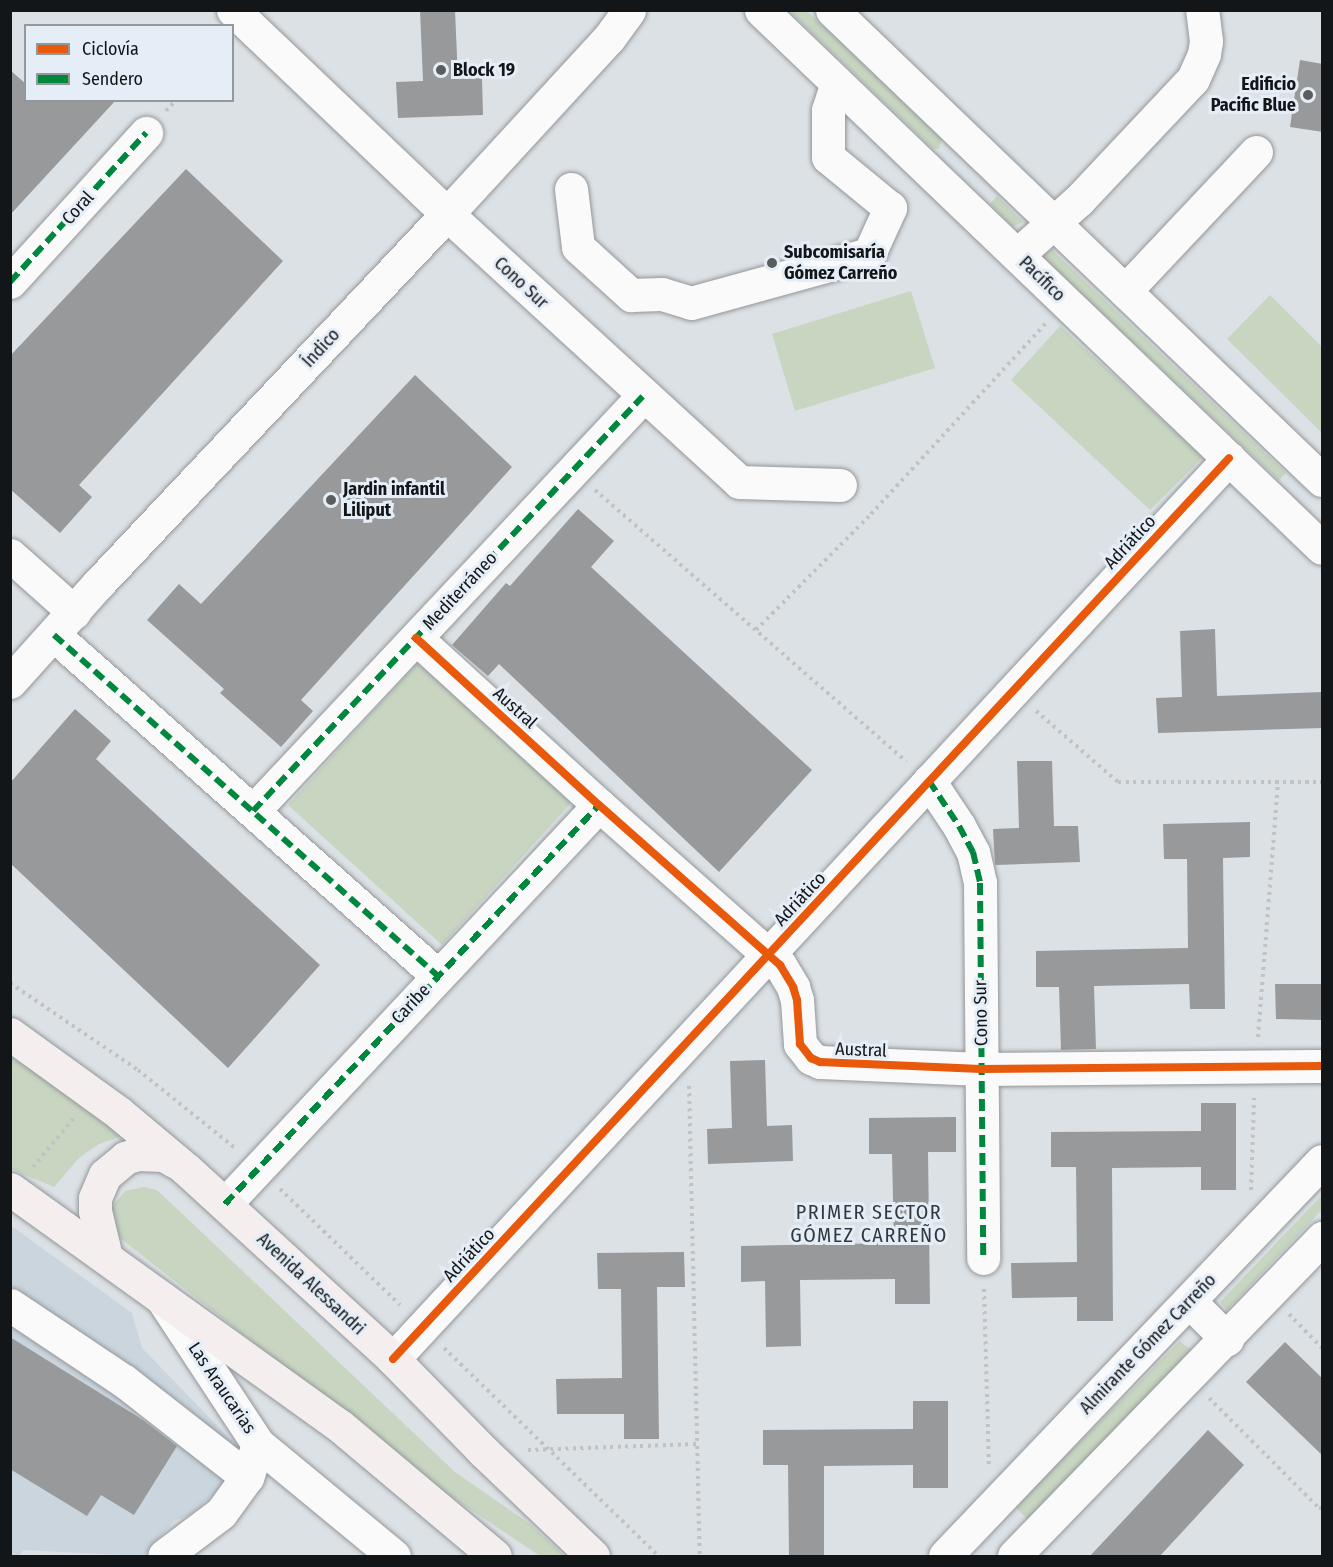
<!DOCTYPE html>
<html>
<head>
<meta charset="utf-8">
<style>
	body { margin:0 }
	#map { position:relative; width:1333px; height:1567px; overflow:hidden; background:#dce1e5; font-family:"Fira Sans Condensed",sans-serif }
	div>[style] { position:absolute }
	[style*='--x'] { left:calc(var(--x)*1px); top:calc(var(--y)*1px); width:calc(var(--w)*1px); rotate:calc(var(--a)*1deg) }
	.built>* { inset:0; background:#cad5de }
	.green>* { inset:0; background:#c7d5c1 }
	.building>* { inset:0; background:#98999a }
	.path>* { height:4px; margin-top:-2px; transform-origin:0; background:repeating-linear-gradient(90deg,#c1c2c3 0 3px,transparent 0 7.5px) }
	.roads { filter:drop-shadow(0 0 2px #93979a) drop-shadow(0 0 2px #93979a) }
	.minor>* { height:33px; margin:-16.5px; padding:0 16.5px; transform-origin:16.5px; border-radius:16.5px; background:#fafafb }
	.major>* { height:33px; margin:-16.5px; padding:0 16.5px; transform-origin:16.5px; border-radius:16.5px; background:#f4efee }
	.quiet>* { height:6px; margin-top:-3px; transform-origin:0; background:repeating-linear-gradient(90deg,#00873e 0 12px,transparent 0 18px) }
	.cycleway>* { height:8px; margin:-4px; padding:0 4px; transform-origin:4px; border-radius:4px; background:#e8590c }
	.dots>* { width:16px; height:16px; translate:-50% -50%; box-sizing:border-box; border:3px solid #e5eef7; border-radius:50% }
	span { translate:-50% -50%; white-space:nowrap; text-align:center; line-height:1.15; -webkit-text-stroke:6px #e5eef7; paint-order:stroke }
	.poi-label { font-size:18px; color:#131619; font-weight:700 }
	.left { translate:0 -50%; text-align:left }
	.right { translate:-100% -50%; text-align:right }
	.street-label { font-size:18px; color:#131619 }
	.neighbourhood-label { font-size:20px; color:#31393f; letter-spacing:1.5px }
	.frame { position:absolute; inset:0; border:12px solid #131619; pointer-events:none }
	.legend { position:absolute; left:24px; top:24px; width:210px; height:78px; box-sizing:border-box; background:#e5eef7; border:2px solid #91989e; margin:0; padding:8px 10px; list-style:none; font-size:18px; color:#131619 }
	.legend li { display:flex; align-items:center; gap:12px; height:30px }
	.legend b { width:30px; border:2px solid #91989e }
</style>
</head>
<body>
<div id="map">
	<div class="built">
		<div style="clip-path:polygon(10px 1225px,132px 1313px,142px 1348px,238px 1447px,234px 1462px,219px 1490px,191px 1514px,174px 1521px,143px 1556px,23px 1550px,20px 1556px,11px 1556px)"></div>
	</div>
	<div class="green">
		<div style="clip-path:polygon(789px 11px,807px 11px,942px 139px,939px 149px,933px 149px)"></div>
		<div style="clip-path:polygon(997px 196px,1023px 222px,1013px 227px,990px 204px)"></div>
		<div style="clip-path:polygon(1051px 249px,1286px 473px,1279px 480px,1042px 257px)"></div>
		<div style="clip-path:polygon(911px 291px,935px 368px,795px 411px,772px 334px)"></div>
		<div style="clip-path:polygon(1270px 295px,1322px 347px,1321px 432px,1227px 339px)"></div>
		<div style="clip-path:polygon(1060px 326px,1203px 457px,1150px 510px,1011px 380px)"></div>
		<div style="clip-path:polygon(418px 662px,571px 803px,442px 945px,288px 805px)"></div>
		<div style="clip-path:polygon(10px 1056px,43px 1077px,122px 1136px,99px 1144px,79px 1158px,54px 1187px,11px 1169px)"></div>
		<div style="clip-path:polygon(144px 1187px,157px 1190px,455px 1472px,530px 1524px,565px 1556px,540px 1556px,440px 1489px,120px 1238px,107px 1213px,125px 1191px)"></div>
		<div style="clip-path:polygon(1322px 1195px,1322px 1210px,1227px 1310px,1220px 1302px)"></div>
		<div style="clip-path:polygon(1180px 1341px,1191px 1350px,1028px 1520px,1015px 1507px)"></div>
	</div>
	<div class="building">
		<div style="clip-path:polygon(420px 10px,455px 10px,458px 79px,482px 78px,483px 115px,398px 118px,396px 82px,423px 81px)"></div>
		<div style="clip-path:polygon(1300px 60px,1323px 64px,1323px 132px,1290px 127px)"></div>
		<div style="clip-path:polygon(10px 70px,26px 84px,26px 100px,116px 100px,10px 215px)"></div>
		<div style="clip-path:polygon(186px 169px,283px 261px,79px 485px,92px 497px,60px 533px,10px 489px,10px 356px)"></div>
		<div style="clip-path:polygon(415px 375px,512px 467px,301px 700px,313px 711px,281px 747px,220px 693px,224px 689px,147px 620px,179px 584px,201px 604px)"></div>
		<div style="clip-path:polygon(578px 509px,614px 541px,591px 567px,812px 770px,719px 872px,499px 664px,488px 676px,452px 645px,506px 583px,510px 586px)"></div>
		<div style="clip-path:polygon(1215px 629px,1217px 696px,1323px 692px,1323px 728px,1158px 733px,1156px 698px,1182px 697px,1180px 631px)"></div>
		<div style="clip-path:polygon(75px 709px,111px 741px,96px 759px,320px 965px,228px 1068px,10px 863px,10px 783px)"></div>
		<div style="clip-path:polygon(1017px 761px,1052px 761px,1054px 826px,1078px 826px,1080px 862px,995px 865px,993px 829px,1019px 828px)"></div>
		<div style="clip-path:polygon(1250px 822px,1250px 857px,1223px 858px,1225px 1009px,1190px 1009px,1189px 984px,1094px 986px,1096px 1049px,1061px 1050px,1059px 987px,1036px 987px,1036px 951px,1188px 948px,1187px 859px,1164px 859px,1163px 824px)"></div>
		<div style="clip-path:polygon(1275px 984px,1321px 984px,1323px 1020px,1276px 1019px)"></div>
		<div style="clip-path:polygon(765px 1060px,767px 1126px,792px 1125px,793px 1161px,708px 1164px,707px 1129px,732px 1128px,730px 1061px)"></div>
		<div style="clip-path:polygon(1201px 1103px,1236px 1103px,1236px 1190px,1201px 1190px,1201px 1167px,1112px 1168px,1113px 1321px,1077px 1321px,1077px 1297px,1012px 1298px,1011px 1263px,1077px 1262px,1076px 1167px,1051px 1167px,1051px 1132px,1201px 1131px)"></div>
		<div style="clip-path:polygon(956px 1117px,956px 1152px,928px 1152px,930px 1304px,895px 1304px,895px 1279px,800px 1280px,801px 1346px,766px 1347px,765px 1281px,741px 1282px,741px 1246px,894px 1243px,892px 1154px,869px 1154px,869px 1118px)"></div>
		<div style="clip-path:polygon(684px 1252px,685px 1287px,657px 1287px,659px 1439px,624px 1439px,624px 1414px,557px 1414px,556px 1379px,622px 1378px,621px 1289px,598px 1289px,597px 1253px)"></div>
		<div style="clip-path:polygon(10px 1337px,143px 1420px,177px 1446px,134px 1515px,101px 1495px,87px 1516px,10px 1469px)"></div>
		<div style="clip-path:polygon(1285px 1342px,1323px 1379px,1323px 1456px,1246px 1382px)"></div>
		<div style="clip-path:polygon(913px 1401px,948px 1401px,948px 1488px,913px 1488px,913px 1465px,824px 1466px,824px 1557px,789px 1557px,788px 1465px,763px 1465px,763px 1430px,913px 1429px)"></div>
		<div style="clip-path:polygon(1208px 1430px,1244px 1465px,1159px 1557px,1089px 1557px)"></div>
	</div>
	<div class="path">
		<div style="--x:166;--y:111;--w:15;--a:-48"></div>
		<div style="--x:595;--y:490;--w:413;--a:41.1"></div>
		<div style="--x:756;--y:630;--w:163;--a:-45.2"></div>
		<div style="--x:871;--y:514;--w:258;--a:-47.5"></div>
		<div style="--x:1036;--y:711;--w:108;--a:40.9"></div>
		<div style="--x:1118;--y:782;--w:204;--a:0"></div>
		<div style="--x:10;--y:983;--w:155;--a:34.2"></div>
		<div style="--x:138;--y:1070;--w:124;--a:38.8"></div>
		<div style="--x:1258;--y:1037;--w:255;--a:-85.5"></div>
		<div style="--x:689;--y:1086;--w:470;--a:88.7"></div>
		<div style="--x:33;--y:1167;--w:64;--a:-50.1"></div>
		<div style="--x:280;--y:1189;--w:167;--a:44"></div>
		<div style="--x:1251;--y:1190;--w:92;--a:-88.1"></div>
		<div style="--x:984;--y:1289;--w:175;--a:88.4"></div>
		<div style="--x:1289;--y:1314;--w:47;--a:45.9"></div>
		<div style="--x:444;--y:1348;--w:299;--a:44.1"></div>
		<div style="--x:1209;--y:1398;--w:156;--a:45"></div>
		<div style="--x:1319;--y:1508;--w:3;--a:0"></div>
		<div style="--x:528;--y:1450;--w:170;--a:-2"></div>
	</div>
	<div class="roads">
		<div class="minor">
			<div style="--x:233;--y:10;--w:296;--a:43.6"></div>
			<div style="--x:447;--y:214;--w:396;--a:42.5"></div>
			<div style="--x:739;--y:482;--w:101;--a:1.7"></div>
			<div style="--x:761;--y:10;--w:777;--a:43.8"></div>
			<div style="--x:832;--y:10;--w:679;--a:43.81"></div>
			<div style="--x:571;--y:189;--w:58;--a:83.1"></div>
			<div style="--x:578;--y:247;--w:72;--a:42.2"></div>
			<div style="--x:631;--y:295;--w:31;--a:-2"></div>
			<div style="--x:662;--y:294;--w:30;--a:17"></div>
			<div style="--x:691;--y:303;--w:185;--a:-15.4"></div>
			<div style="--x:869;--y:254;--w:51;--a:-65.5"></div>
			<div style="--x:890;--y:208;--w:80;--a:-140.6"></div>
			<div style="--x:828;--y:157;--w:47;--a:-90"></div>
			<div style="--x:828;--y:110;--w:28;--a:-72"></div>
			<div style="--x:1017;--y:255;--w:83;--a:-41.6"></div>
			<div style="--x:1079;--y:200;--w:166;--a:-46.7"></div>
			<div style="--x:1193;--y:79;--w:27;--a:-66"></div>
			<div style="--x:1204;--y:54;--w:13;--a:-81"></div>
			<div style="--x:1206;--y:41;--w:31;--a:-97"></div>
			<div style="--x:10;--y:282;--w:202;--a:-47.6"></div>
			<div style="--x:1125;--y:291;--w:191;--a:-46.7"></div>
			<div style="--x:10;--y:555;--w:86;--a:41.7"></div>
			<div style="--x:54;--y:635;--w:512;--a:41.6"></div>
			<div style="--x:416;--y:638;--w:248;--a:42.4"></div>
			<div style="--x:599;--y:805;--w:242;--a:41.5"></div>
			<div style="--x:780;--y:965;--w:26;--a:59"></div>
			<div style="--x:793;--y:987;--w:14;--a:73"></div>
			<div style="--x:797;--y:1000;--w:44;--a:86.1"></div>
			<div style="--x:800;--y:1044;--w:18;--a:52"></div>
			<div style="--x:811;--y:1058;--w:10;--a:24"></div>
			<div style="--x:820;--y:1062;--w:161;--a:2.5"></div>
			<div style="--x:981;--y:1069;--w:341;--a:-0.5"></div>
			<div style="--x:10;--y:682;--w:132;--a:-48.1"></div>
			<div style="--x:98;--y:584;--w:509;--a:-46.67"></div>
			<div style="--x:447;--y:214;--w:239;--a:-47.4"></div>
			<div style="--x:609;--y:38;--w:34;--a:-54"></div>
			<div style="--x:929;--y:781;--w:54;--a:56.3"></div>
			<div style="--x:959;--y:826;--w:30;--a:62"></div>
			<div style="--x:973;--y:852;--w:32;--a:77"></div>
			<div style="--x:980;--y:883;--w:375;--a:89.5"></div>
			<div style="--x:253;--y:811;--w:569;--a:-46.78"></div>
			<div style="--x:225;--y:1204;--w:547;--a:-46.85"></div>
			<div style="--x:163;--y:1300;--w:173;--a:56.6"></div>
			<div style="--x:258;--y:1444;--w:35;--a:108"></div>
			<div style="--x:247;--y:1477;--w:44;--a:125.8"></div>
			<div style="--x:221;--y:1513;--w:71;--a:143"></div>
			<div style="--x:1189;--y:1301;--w:54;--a:45"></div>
			<div style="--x:10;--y:1305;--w:137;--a:33.7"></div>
			<div style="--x:124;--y:1381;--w:156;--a:38"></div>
			<div style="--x:393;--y:1359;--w:1229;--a:-47.14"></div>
			<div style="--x:258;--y:1444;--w:176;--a:39.5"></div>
			<div style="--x:945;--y:1556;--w:546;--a:-46.34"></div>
			<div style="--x:1014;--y:1556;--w:443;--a:-45.9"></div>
		</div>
		<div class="major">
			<div style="--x:10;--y:1034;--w:135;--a:35.9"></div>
			<div style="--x:119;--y:1113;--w:87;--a:39.9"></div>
			<div style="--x:186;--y:1169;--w:281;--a:42.5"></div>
			<div style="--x:393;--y:1359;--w:129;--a:45.6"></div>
			<div style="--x:483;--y:1451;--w:152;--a:43.7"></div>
			<div style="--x:10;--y:1189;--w:406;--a:35.7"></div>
			<div style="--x:340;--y:1426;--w:202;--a:40"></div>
			<div style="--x:106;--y:1257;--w:47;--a:-103.4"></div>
			<div style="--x:95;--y:1211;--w:13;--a:-90"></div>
			<div style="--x:95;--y:1198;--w:25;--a:-67"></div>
			<div style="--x:105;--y:1175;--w:26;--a:-40"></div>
			<div style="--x:125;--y:1158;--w:13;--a:-18"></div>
			<div style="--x:137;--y:1154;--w:27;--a:2"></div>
			<div style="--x:164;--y:1155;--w:12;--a:31"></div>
		</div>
	</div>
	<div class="quiet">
		<div style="--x:10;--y:282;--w:202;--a:-47.6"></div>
		<div style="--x:54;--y:635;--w:512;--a:41.6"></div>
		<div style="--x:929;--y:781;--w:54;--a:56.3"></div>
		<div style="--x:959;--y:826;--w:30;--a:62"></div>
		<div style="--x:973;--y:852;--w:32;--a:77"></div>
		<div style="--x:980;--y:883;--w:375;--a:89.5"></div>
		<div style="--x:253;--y:811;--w:569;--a:-46.78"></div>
		<div style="--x:225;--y:1204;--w:547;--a:-46.85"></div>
	</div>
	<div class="cycleway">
		<div style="--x:416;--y:638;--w:248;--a:42.4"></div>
		<div style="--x:599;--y:805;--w:242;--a:41.5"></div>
		<div style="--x:780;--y:965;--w:26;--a:59"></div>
		<div style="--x:793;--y:987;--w:14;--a:73"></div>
		<div style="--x:797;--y:1000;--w:44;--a:86.1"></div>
		<div style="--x:800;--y:1044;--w:18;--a:52"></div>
		<div style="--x:811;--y:1058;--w:10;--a:24"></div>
		<div style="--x:820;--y:1062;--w:161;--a:2.5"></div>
		<div style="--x:981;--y:1069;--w:341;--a:-0.5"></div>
		<div style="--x:393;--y:1359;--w:1229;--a:-47.14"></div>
	</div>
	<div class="dots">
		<div style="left:441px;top:70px;background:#595d60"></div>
		<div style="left:1308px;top:95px;background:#595d60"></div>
		<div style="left:772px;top:263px;background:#595d60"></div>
		<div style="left:331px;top:500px;background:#595d60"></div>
	</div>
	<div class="poi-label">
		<span class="left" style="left:453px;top:70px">Block 19</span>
		<span class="right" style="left:1296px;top:95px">Edificio<br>Pacific Blue</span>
		<span class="left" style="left:784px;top:263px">Subcomisaría<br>Gómez Carreño</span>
		<span class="left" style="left:343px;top:500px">Jardin infantil<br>Liliput</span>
	</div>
	<div class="street-label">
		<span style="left:78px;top:208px;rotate:-48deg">Coral</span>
		<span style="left:1042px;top:279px;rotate:44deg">Pacífico</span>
		<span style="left:521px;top:283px;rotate:43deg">Cono Sur</span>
		<span style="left:321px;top:348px;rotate:-47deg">Índico</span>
		<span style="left:1130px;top:542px;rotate:-47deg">Adriático</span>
		<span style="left:460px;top:591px;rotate:-47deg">Mediterráneo</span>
		<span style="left:515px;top:708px;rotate:42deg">Austral</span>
		<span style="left:800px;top:899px;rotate:-47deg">Adriático</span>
		<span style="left:411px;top:1004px;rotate:-47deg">Caribe</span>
		<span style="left:981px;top:1013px;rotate:-91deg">Cono Sur</span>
		<span style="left:861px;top:1050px;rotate:2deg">Austral</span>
		<span style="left:469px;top:1255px;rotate:-47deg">Adriático</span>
		<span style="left:311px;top:1284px;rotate:43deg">Avenida Alessandri</span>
		<span style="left:1148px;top:1344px;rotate:-46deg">Almirante Gómez Carreño</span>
		<span style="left:222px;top:1388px;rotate:56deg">Las Araucarias</span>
	</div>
	<div class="neighbourhood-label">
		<span style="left:869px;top:1224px">PRIMER SECTOR<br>GÓMEZ CARREÑO</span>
	</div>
	<div class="frame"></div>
	<ul class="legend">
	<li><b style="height:8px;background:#e8590c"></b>Ciclovía</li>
	<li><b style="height:8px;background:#00873e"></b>Sendero</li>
	</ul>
</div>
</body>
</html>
